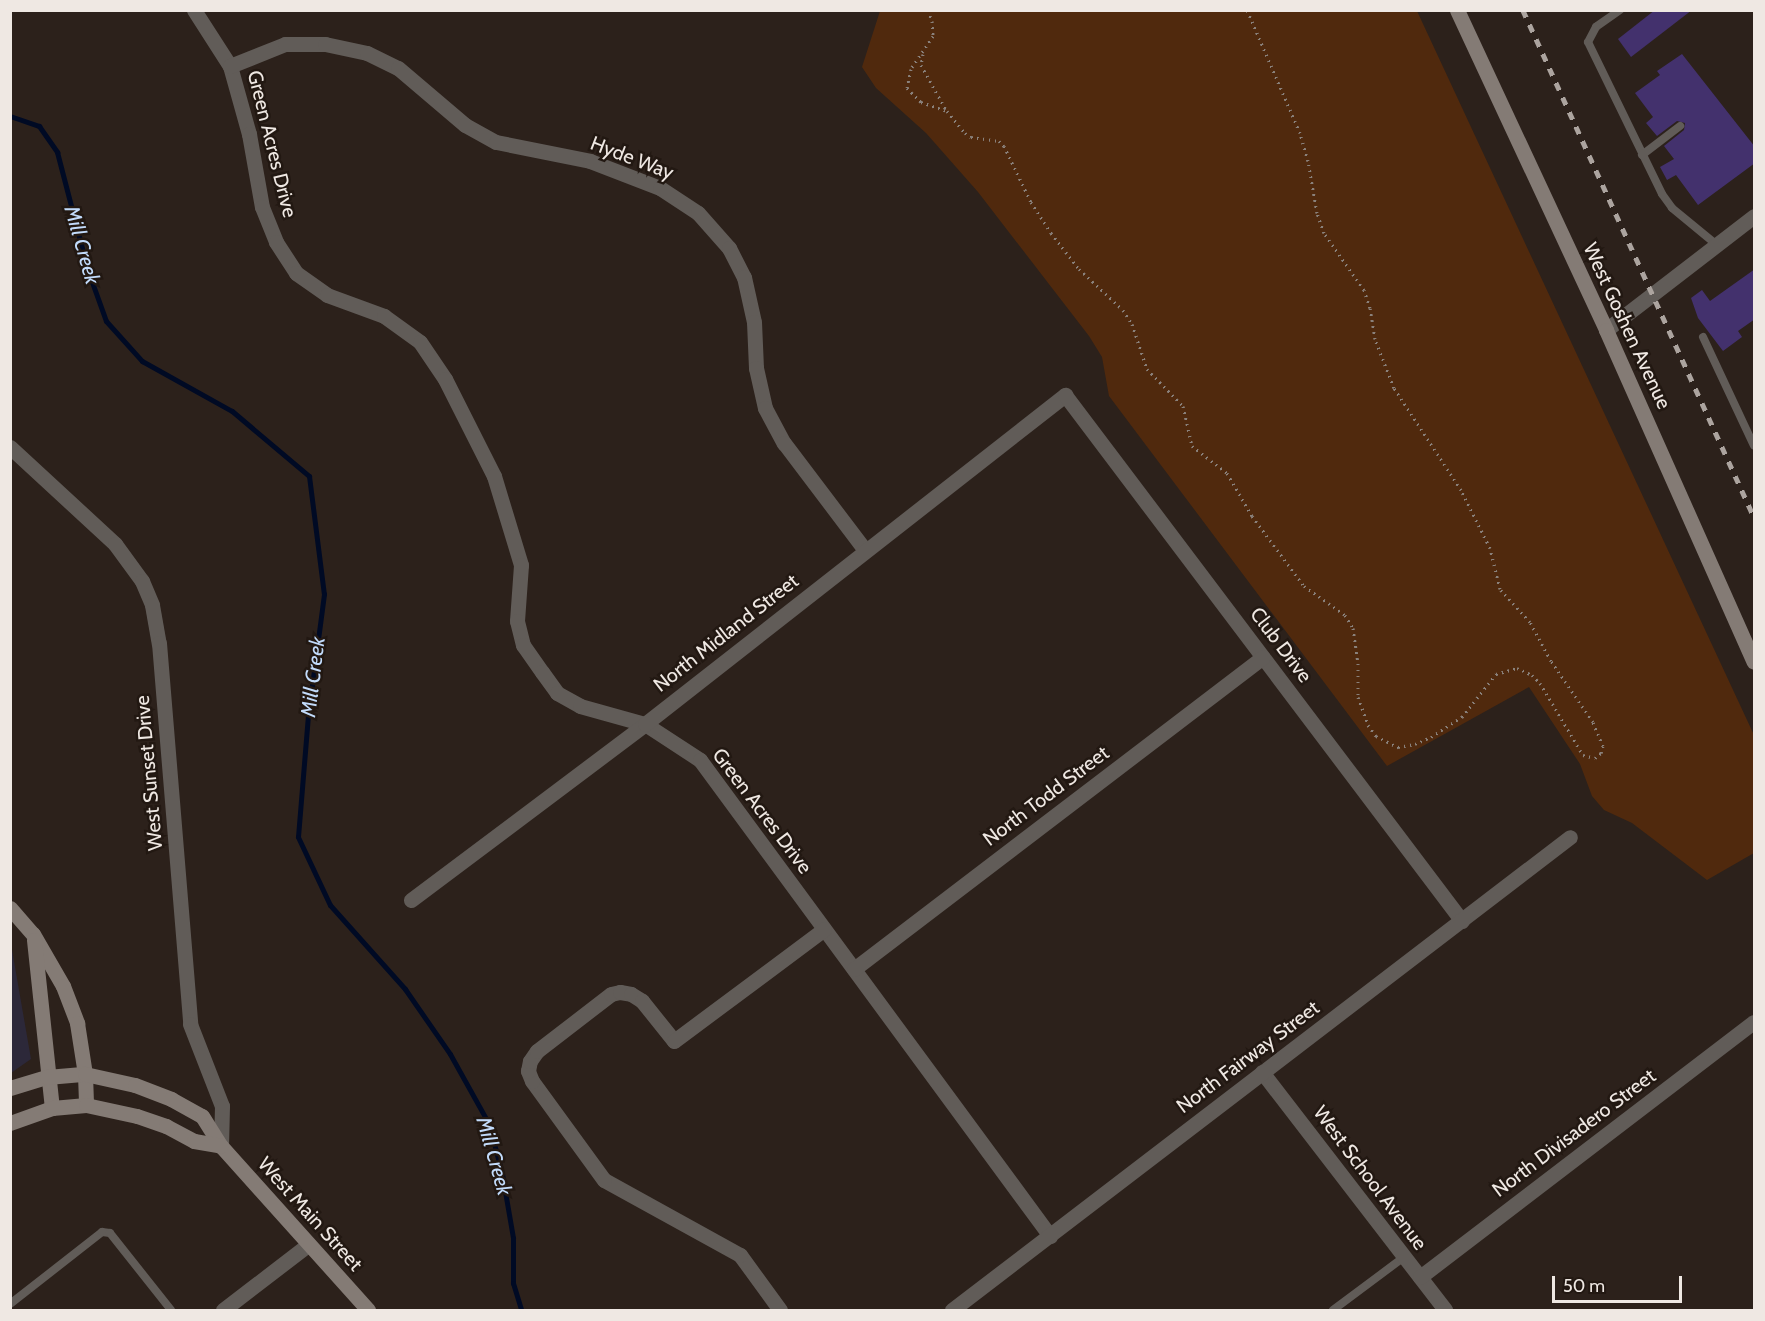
<!DOCTYPE html>
<html>
<head>
<meta charset="utf-8">
<style>
	body { margin:0 }
	#map { position:relative; width:1765px; height:1321px; overflow:hidden; background:#2c211b; font-family:Cabin,sans-serif }
	div>[style] { position:absolute }
	[style*='--x'] { left:calc(var(--x)*1px); top:calc(var(--y)*1px); width:calc(var(--w)*1px); rotate:calc(var(--a)*1deg) }
	.commercial>* { inset:0; background:#2c2839 }
	.green>* { inset:0; background:#50290d }
	.stream>* { height:5px; margin:-2.5px; padding:0 2.5px; transform-origin:2.5px; border-radius:2.5px; background:#000a24 }
	.building>* { inset:0; background:#43316d }
	.path>* { height:3px; margin-top:-1.5px; transform-origin:0; background:repeating-linear-gradient(90deg,#8a817b 0 1.5px,transparent 0 6px) }
	.lane>* { height:8px; margin:-4px; padding:0 4px; transform-origin:4px; border-radius:4px; background:#615c58 }
	.street>* { height:15px; margin:-7.5px; padding:0 7.5px; transform-origin:7.5px; border-radius:7.5px; background:#615c58 }
	.secondary>* { height:15px; margin:-7.5px; padding:0 7.5px; transform-origin:7.5px; border-radius:7.5px; background:#847b75 }
	.rail>* { height:4.5px; margin-top:-2.25px; transform-origin:0; background:repeating-linear-gradient(90deg,#aca49f 0 8px,transparent 0 16px) }
	span { translate:-50% -50%; white-space:nowrap; text-align:center; line-height:1.15; -webkit-text-stroke:5px #221812; paint-order:stroke }
	.street-label { font-size:20px; color:#efe8e3 }
	.water-label { font-size:21px; color:#c2dbfb; font-style:italic }
	.frame { position:absolute; inset:0; border:12px solid #efe8e3; pointer-events:none }
	.scale { position:absolute; left:1552px; top:1276px; width:130px; height:27px; box-sizing:border-box; border:3px solid #efe8e3; border-top:0; padding-left:8px; font-size:18px; line-height:21px; white-space:nowrap; color:#efe8e3; -webkit-text-stroke:4px #221812; paint-order:stroke }
</style>
</head>
<body>
<div id="map">
	<div class="commercial">
		<div style="clip-path:polygon(11px 944px,31px 1059px,11px 1073px,10px 1073px)"></div>
	</div>
	<div class="green">
		<div style="clip-path:polygon(880px 11px,1417px 11px,1754px 735px,1754px 853px,1707px 880px,1632px 823px,1604px 810px,1592px 796px,1580px 764px,1529px 687px,1387px 766px,1109px 396px,1102px 357px,1089px 336px,978px 192px,926px 133px,876px 88px,862px 67px)"></div>
	</div>
	<div class="stream">
		<div style="--x:10;--y:116;--w:31;--a:19"></div>
		<div style="--x:39;--y:126;--w:32;--a:55"></div>
		<div style="--x:57;--y:152;--w:123;--a:75.4"></div>
		<div style="--x:88;--y:271;--w:53;--a:70.2"></div>
		<div style="--x:106;--y:321;--w:54;--a:48"></div>
		<div style="--x:142;--y:361;--w:103;--a:29.1"></div>
		<div style="--x:232;--y:411;--w:101;--a:40.2"></div>
		<div style="--x:309;--y:476;--w:119;--a:82.8"></div>
		<div style="--x:324;--y:594;--w:122;--a:97.5"></div>
		<div style="--x:308;--y:715;--w:122;--a:94.7"></div>
		<div style="--x:298;--y:837;--w:75;--a:64.8"></div>
		<div style="--x:330;--y:905;--w:113;--a:48.2"></div>
		<div style="--x:405;--y:989;--w:79;--a:55.3"></div>
		<div style="--x:450;--y:1054;--w:80;--a:60.9"></div>
		<div style="--x:489;--y:1124;--w:52;--a:75.4"></div>
		<div style="--x:502;--y:1174;--w:65;--a:80.2"></div>
		<div style="--x:513;--y:1238;--w:45;--a:90"></div>
		<div style="--x:513;--y:1283;--w:28;--a:73"></div>
	</div>
	<div class="building">
		<div style="clip-path:polygon(1655px 10px,1692px 10px,1631px 57px,1618px 39px)"></div>
		<div style="clip-path:polygon(1682px 54px,1755px 147px,1755px 163px,1698px 205px,1676px 175px,1667px 180px,1660px 167px,1674px 159px,1664px 146px,1684px 130px,1685px 123px,1677px 121px,1657px 136px,1646px 123px,1653px 117px,1635px 93px,1660px 75px,1657px 71px)"></div>
		<div style="clip-path:polygon(1755px 269px,1755px 319px,1738px 331px,1742px 337px,1723px 351px,1698px 318px,1691px 298px,1702px 290px,1710px 301px)"></div>
	</div>
	<div class="path">
		<div style="--x:928;--y:10;--w:12;--a:70"></div>
		<div style="--x:932;--y:21;--w:15;--a:86"></div>
		<div style="--x:933;--y:36;--w:40;--a:124"></div>
		<div style="--x:911;--y:69;--w:19;--a:102"></div>
		<div style="--x:907;--y:88;--w:20;--a:45"></div>
		<div style="--x:921;--y:102;--w:28;--a:19"></div>
		<div style="--x:947;--y:111;--w:28;--a:51"></div>
		<div style="--x:965;--y:133;--w:7;--a:34"></div>
		<div style="--x:971;--y:137;--w:28;--a:8"></div>
		<div style="--x:999;--y:141;--w:7;--a:45"></div>
		<div style="--x:1004;--y:146;--w:62;--a:64.3"></div>
		<div style="--x:1031;--y:202;--w:37;--a:57"></div>
		<div style="--x:1051;--y:233;--w:46;--a:52.1"></div>
		<div style="--x:1079;--y:269;--w:60;--a:43"></div>
		<div style="--x:1123;--y:310;--w:17;--a:57"></div>
		<div style="--x:1132;--y:324;--w:47;--a:71.6"></div>
		<div style="--x:1147;--y:369;--w:52;--a:45.8"></div>
		<div style="--x:1183;--y:406;--w:41;--a:77.3"></div>
		<div style="--x:1192;--y:446;--w:44;--a:37.6"></div>
		<div style="--x:1227;--y:473;--w:50;--a:59.8"></div>
		<div style="--x:1252;--y:516;--w:87;--a:53.4"></div>
		<div style="--x:1304;--y:586;--w:50;--a:35.3"></div>
		<div style="--x:1345;--y:615;--w:15;--a:58"></div>
		<div style="--x:1353;--y:628;--w:35;--a:82"></div>
		<div style="--x:1358;--y:663;--w:34;--a:90"></div>
		<div style="--x:1358;--y:697;--w:30;--a:70"></div>
		<div style="--x:1368;--y:725;--w:14;--a:54"></div>
		<div style="--x:1376;--y:736;--w:25;--a:27"></div>
		<div style="--x:1398;--y:747;--w:17;--a:-10"></div>
		<div style="--x:1415;--y:744;--w:17;--a:-24"></div>
		<div style="--x:1431;--y:737;--w:37;--a:-33"></div>
		<div style="--x:1462;--y:717;--w:55;--a:-51.7"></div>
		<div style="--x:1496;--y:674;--w:22;--a:-16"></div>
		<div style="--x:1517;--y:668;--w:17;--a:25"></div>
		<div style="--x:1532;--y:675;--w:11;--a:45"></div>
		<div style="--x:1540;--y:683;--w:78;--a:59.2"></div>
		<div style="--x:1580;--y:750;--w:6;--a:59"></div>
		<div style="--x:1583;--y:755;--w:12;--a:14"></div>
		<div style="--x:1595;--y:758;--w:8;--a:-40"></div>
		<div style="--x:1601;--y:753;--w:7;--a:-74"></div>
		<div style="--x:1603;--y:746;--w:26;--a:-113"></div>
		<div style="--x:1593;--y:722;--w:74;--a:-124.5"></div>
		<div style="--x:1551;--y:661;--w:44;--a:-118.3"></div>
		<div style="--x:1530;--y:622;--w:45;--a:-132.3"></div>
		<div style="--x:1500;--y:589;--w:42;--a:-103.7"></div>
		<div style="--x:1490;--y:548;--w:65;--a:-116.6"></div>
		<div style="--x:1461;--y:490;--w:122;--a:-123.3"></div>
		<div style="--x:1394;--y:388;--w:53;--a:-111.2"></div>
		<div style="--x:1375;--y:339;--w:31;--a:-99"></div>
		<div style="--x:1370;--y:308;--w:19;--a:-108"></div>
		<div style="--x:1364;--y:290;--w:70;--a:-125.1"></div>
		<div style="--x:1324;--y:233;--w:21;--a:-109"></div>
		<div style="--x:1317;--y:213;--w:53;--a:-99.8"></div>
		<div style="--x:1308;--y:161;--w:29;--a:-106"></div>
		<div style="--x:1300;--y:133;--w:134;--a:-113.3"></div>
		<div style="--x:923;--y:54;--w:11;--a:100"></div>
		<div style="--x:921;--y:65;--w:51;--a:60.9"></div>
	</div>
	<div class="lane">
		<div style="--x:1620;--y:10;--w:29;--a:145"></div>
		<div style="--x:1596;--y:27;--w:17;--a:118"></div>
		<div style="--x:1588;--y:42;--w:169;--a:64"></div>
		<div style="--x:1662;--y:194;--w:17;--a:54"></div>
		<div style="--x:1672;--y:208;--w:58;--a:39.4"></div>
		<div style="--x:1642;--y:155;--w:48;--a:-37.3"></div>
		<div style="--x:1703;--y:337;--w:120;--a:64.9"></div>
		<div style="--x:10;--y:1304;--w:117;--a:-38"></div>
		<div style="--x:102;--y:1232;--w:8;--a:7"></div>
		<div style="--x:110;--y:1233;--w:98;--a:51.6"></div>
		<div style="--x:1333;--y:1310;--w:89;--a:-36.7"></div>
	</div>
	<div class="street">
		<div style="--x:194;--y:10;--w:67;--a:57.3"></div>
		<div style="--x:230;--y:66;--w:71;--a:74.4"></div>
		<div style="--x:249;--y:134;--w:74;--a:79.9"></div>
		<div style="--x:262;--y:207;--w:38;--a:68"></div>
		<div style="--x:276;--y:242;--w:37;--a:57"></div>
		<div style="--x:296;--y:273;--w:38;--a:35"></div>
		<div style="--x:327;--y:295;--w:61;--a:20.2"></div>
		<div style="--x:384;--y:316;--w:44;--a:35.8"></div>
		<div style="--x:420;--y:342;--w:45;--a:56"></div>
		<div style="--x:445;--y:379;--w:109;--a:63.2"></div>
		<div style="--x:494;--y:476;--w:93;--a:73.1"></div>
		<div style="--x:521;--y:565;--w:56;--a:94.1"></div>
		<div style="--x:517;--y:621;--w:25;--a:76"></div>
		<div style="--x:523;--y:645;--w:33;--a:55"></div>
		<div style="--x:542;--y:672;--w:26;--a:54"></div>
		<div style="--x:557;--y:693;--w:26;--a:29"></div>
		<div style="--x:580;--y:706;--w:67;--a:15.5"></div>
		<div style="--x:645;--y:724;--w:66;--a:33.2"></div>
		<div style="--x:700;--y:760;--w:591;--a:53.67"></div>
		<div style="--x:230;--y:66;--w:59;--a:-21.8"></div>
		<div style="--x:285;--y:44;--w:40;--a:0"></div>
		<div style="--x:325;--y:44;--w:43;--a:12.1"></div>
		<div style="--x:367;--y:53;--w:34;--a:26"></div>
		<div style="--x:398;--y:68;--w:88;--a:40.4"></div>
		<div style="--x:465;--y:125;--w:35;--a:29"></div>
		<div style="--x:496;--y:142;--w:96;--a:11.4"></div>
		<div style="--x:590;--y:161;--w:75;--a:21.1"></div>
		<div style="--x:660;--y:188;--w:45;--a:33.3"></div>
		<div style="--x:698;--y:213;--w:47;--a:48.5"></div>
		<div style="--x:729;--y:248;--w:33;--a:63"></div>
		<div style="--x:744;--y:277;--w:46;--a:77.5"></div>
		<div style="--x:754;--y:322;--w:46;--a:87.5"></div>
		<div style="--x:756;--y:368;--w:41;--a:77.3"></div>
		<div style="--x:765;--y:408;--w:40;--a:62"></div>
		<div style="--x:784;--y:443;--w:134;--a:52.9"></div>
		<div style="--x:1606;--y:330;--w:187;--a:-37.6"></div>
		<div style="--x:10;--y:447;--w:143;--a:42.7"></div>
		<div style="--x:115;--y:544;--w:46;--a:53.9"></div>
		<div style="--x:142;--y:581;--w:26;--a:67"></div>
		<div style="--x:152;--y:605;--w:39;--a:80"></div>
		<div style="--x:159;--y:643;--w:382;--a:85.3"></div>
		<div style="--x:190;--y:1024;--w:88;--a:68.7"></div>
		<div style="--x:222;--y:1106;--w:40;--a:91.4"></div>
		<div style="--x:411;--y:900;--w:293;--a:-36.9"></div>
		<div style="--x:645;--y:724;--w:534;--a:-38.07"></div>
		<div style="--x:1065;--y:395;--w:659;--a:52.96"></div>
		<div style="--x:854;--y:969;--w:514;--a:-37.34"></div>
		<div style="--x:1262;--y:1072;--w:300;--a:52.4"></div>
		<div style="--x:1420;--y:1277;--w:420;--a:-37.4"></div>
		<div style="--x:223;--y:1310;--w:108;--a:-37.5"></div>
		<div style="--x:780;--y:1310;--w:68;--a:-126"></div>
		<div style="--x:740;--y:1255;--w:155;--a:-151.1"></div>
		<div style="--x:604;--y:1180;--w:122;--a:-126"></div>
		<div style="--x:532;--y:1081;--w:11;--a:-112"></div>
		<div style="--x:528;--y:1071;--w:10;--a:-79"></div>
		<div style="--x:530;--y:1061;--w:12;--a:-55"></div>
		<div style="--x:537;--y:1051;--w:93;--a:-37.6"></div>
		<div style="--x:611;--y:994;--w:9;--a:-13"></div>
		<div style="--x:620;--y:992;--w:11;--a:10"></div>
		<div style="--x:631;--y:994;--w:13;--a:32"></div>
		<div style="--x:642;--y:1001;--w:51;--a:51.3"></div>
		<div style="--x:674;--y:1041;--w:187;--a:-36.7"></div>
		<div style="--x:952;--y:1310;--w:778;--a:-37.43"></div>
	</div>
	<div class="secondary">
		<div style="--x:1457;--y:10;--w:353;--a:65"></div>
		<div style="--x:1606;--y:330;--w:363;--a:66"></div>
		<div style="--x:10;--y:908;--w:35;--a:49"></div>
		<div style="--x:33;--y:934;--w:60;--a:60"></div>
		<div style="--x:63;--y:986;--w:40;--a:69"></div>
		<div style="--x:77;--y:1023;--w:52;--a:81.1"></div>
		<div style="--x:85;--y:1074;--w:31;--a:88"></div>
		<div style="--x:34;--y:940;--w:169;--a:83.9"></div>
		<div style="--x:10;--y:1088;--w:39;--a:-17"></div>
		<div style="--x:47;--y:1077;--w:38;--a:-5"></div>
		<div style="--x:85;--y:1074;--w:51;--a:12.4"></div>
		<div style="--x:135;--y:1085;--w:39;--a:21"></div>
		<div style="--x:171;--y:1099;--w:35;--a:29"></div>
		<div style="--x:202;--y:1116;--w:36;--a:58"></div>
		<div style="--x:221;--y:1146;--w:220;--a:48.1"></div>
		<div style="--x:10;--y:1123;--w:45;--a:-19.7"></div>
		<div style="--x:52;--y:1108;--w:34;--a:-5"></div>
		<div style="--x:86;--y:1105;--w:52;--a:12.2"></div>
		<div style="--x:137;--y:1116;--w:31;--a:19"></div>
		<div style="--x:166;--y:1126;--w:32;--a:28"></div>
		<div style="--x:194;--y:1141;--w:27;--a:10"></div>
	</div>
	<div class="rail">
		<div style="--x:1523;--y:10;--w:557;--a:65.5"></div>
	</div>
	<div class="street-label">
		<span style="left:272px;top:144px;rotate:76deg">Green Acres Drive</span>
		<span style="left:632px;top:158px;rotate:21deg">Hyde Way</span>
		<span style="left:1627px;top:326px;rotate:65deg">West Goshen Avenue</span>
		<span style="left:726px;top:633px;rotate:-38deg">North Midland Street</span>
		<span style="left:1281px;top:645px;rotate:53deg">Club Drive</span>
		<span style="left:149px;top:773px;rotate:-95deg">West Sunset Drive</span>
		<span style="left:1046px;top:796px;rotate:-37deg">North Todd Street</span>
		<span style="left:762px;top:811px;rotate:53deg">Green Acres Drive</span>
		<span style="left:1248px;top:1057px;rotate:-37deg">North Fairway Street</span>
		<span style="left:1574px;top:1133px;rotate:-37deg">North Divisadero Street</span>
		<span style="left:1370px;top:1178px;rotate:53deg">West School Avenue</span>
		<span style="left:310px;top:1214px;rotate:48deg">West Main Street</span>
	</div>
	<div class="water-label">
		<span style="left:82px;top:245px;rotate:74deg">Mill Creek</span>
		<span style="left:313px;top:677px;rotate:-83deg">Mill Creek</span>
		<span style="left:494px;top:1156px;rotate:74deg">Mill Creek</span>
	</div>
	<div class="frame"></div>
	<div class="scale">50 m</div>
</div>
</body>
</html>
